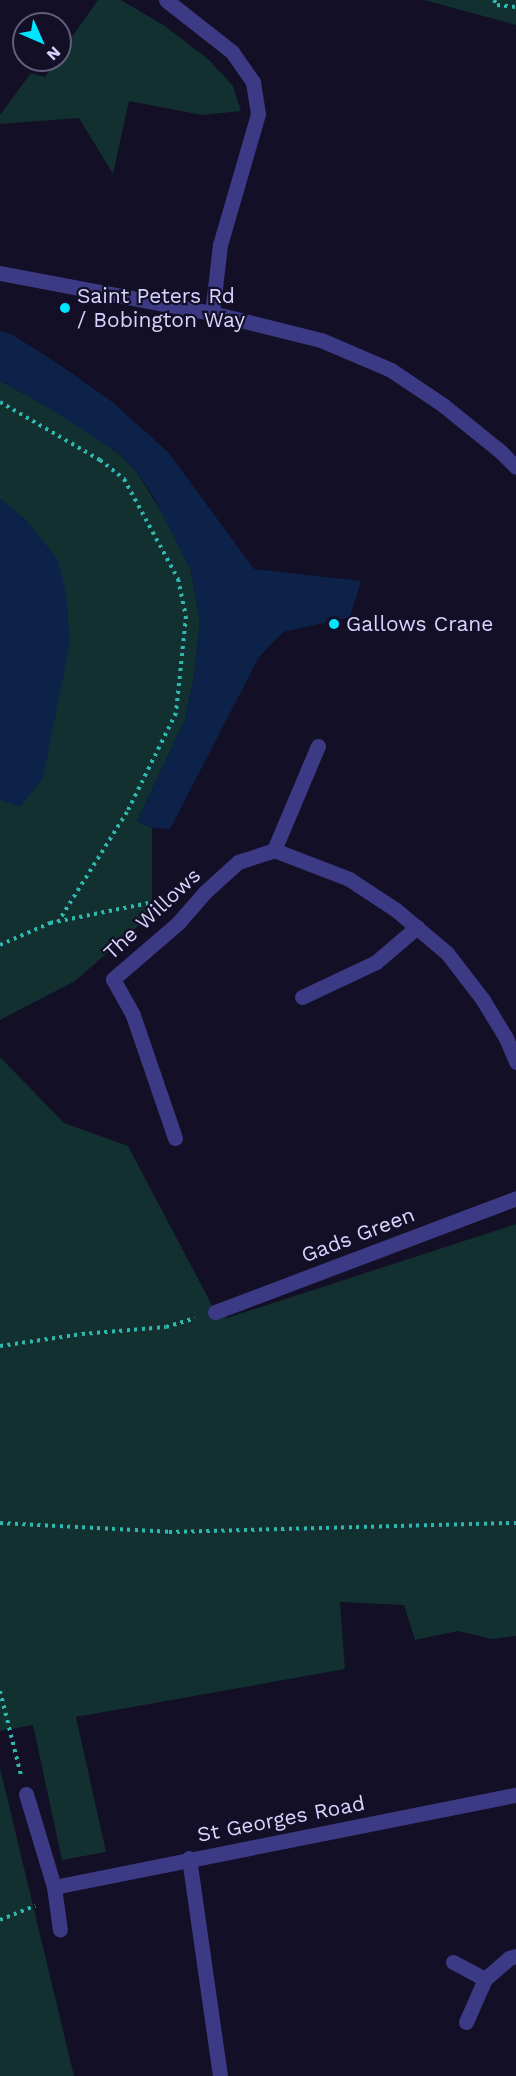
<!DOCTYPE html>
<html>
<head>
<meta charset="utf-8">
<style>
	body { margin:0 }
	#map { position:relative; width:516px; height:2076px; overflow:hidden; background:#130f26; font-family:"Work Sans",sans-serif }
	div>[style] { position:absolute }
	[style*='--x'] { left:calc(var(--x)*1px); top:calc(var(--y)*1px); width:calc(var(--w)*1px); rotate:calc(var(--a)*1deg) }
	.green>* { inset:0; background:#12302f }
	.water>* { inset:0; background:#0c2248 }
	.path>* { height:4px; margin-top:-2px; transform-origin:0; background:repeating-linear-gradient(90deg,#2fb8b0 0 3px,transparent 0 7.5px) }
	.minor>* { height:15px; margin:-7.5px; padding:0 7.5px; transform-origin:7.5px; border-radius:7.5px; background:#3d3a85 }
	.dots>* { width:16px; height:16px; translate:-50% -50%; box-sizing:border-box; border:3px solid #130f26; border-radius:50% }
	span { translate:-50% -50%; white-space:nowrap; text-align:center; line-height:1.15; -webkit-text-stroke:4.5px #130f26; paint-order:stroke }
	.poi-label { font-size:21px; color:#d9d4ff }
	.left { translate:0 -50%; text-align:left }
	.street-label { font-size:21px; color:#d9d4ff }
	.north { position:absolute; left:12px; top:12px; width:60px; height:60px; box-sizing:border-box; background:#130f26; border:2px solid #625e7d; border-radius:50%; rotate:135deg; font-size:16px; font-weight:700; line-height:24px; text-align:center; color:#d9d4ff }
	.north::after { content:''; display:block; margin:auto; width:21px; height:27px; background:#00e5ff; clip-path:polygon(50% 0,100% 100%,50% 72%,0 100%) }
</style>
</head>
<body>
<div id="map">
	<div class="green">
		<div style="clip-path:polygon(98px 0,121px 0,165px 26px,209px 60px,233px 86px,241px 111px,202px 115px,129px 101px,113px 174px,79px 118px,0 124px,0 115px,31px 73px,45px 77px,56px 60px,60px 60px,62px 51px)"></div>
		<div style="clip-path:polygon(424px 0,516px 0,516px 26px,516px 25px)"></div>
		<div style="clip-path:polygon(0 381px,41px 403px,93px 435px,120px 455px,137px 472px,170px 526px,191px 571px,200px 621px,194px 676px,185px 720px,137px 821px,152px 828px,152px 914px,75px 981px,0 1020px)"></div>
		<div style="clip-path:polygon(0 1057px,64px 1123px,128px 1146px,215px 1311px,227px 1318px,516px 1224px,516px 1636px,492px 1639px,458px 1631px,415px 1640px,404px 1605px,340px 1602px,345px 1669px,76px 1717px,106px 1852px,62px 1860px,33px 1725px,0 1731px)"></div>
		<div style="clip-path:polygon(0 1768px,74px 2076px,0 2076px)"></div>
	</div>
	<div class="water">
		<div style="clip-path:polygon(0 331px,11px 334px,57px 363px,111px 401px,168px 452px,254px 569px,361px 581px,350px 617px,283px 632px,259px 657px,170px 829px,152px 828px,137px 821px,185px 720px,194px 676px,200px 621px,191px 571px,153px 496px,137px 472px,121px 455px,41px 403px,0 381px)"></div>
		<div style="clip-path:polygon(0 498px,27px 521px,58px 560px,66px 592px,70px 643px,43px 778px,20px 807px,0 800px)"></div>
	</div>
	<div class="path">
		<div style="--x:494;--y:0;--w:6;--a:59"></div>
		<div style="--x:497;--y:5;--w:19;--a:6"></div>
		<div style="--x:0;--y:402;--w:116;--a:30.1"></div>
		<div style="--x:100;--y:460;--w:31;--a:38"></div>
		<div style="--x:124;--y:479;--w:114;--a:61.6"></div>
		<div style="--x:178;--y:579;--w:38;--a:78"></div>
		<div style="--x:186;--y:616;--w:98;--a:95.9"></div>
		<div style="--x:176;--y:713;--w:110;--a:116.3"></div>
		<div style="--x:127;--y:812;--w:130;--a:122.1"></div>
		<div style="--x:0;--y:945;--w:55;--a:-23.7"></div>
		<div style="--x:50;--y:923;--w:121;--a:-11.4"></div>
		<div style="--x:0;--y:1346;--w:83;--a:-8.3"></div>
		<div style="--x:82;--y:1334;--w:84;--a:-4.8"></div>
		<div style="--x:166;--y:1327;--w:30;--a:-17"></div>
		<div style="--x:0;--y:1523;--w:169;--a:3"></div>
		<div style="--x:169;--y:1532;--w:347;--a:-1.5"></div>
		<div style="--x:0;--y:1691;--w:87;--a:76"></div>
		<div style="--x:0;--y:1920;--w:38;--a:-22"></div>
	</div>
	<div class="minor">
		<div style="--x:166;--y:0;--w:84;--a:38.2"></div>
		<div style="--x:232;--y:52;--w:37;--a:55"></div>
		<div style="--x:253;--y:82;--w:32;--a:81"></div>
		<div style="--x:258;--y:114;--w:136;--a:106.2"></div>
		<div style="--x:220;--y:245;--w:68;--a:96.7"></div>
		<div style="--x:0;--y:273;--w:216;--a:10.7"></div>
		<div style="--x:212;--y:313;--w:112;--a:13.9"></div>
		<div style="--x:321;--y:340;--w:76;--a:23.2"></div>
		<div style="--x:391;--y:370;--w:63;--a:33.9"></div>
		<div style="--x:443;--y:405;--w:75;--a:39"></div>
		<div style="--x:501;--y:452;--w:21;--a:45"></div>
		<div style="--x:274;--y:850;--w:113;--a:-67.1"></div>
		<div style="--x:302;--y:997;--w:82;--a:-25.3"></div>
		<div style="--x:376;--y:962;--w:54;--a:-40.5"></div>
		<div style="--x:175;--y:1138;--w:130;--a:-108.9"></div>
		<div style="--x:133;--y:1015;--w:41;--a:-119.1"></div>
		<div style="--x:113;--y:979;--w:86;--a:-40.7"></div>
		<div style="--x:178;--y:923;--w:41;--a:-48.9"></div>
		<div style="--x:205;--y:892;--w:45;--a:-42.3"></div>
		<div style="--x:238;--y:862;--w:38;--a:-18"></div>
		<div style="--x:274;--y:850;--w:80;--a:21.1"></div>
		<div style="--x:349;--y:879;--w:56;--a:33.4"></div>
		<div style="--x:396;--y:910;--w:67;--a:40.1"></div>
		<div style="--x:447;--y:953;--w:59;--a:52.5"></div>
		<div style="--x:483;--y:1000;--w:44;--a:58.8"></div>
		<div style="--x:506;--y:1038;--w:26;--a:67"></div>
		<div style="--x:215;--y:1312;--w:322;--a:-20.7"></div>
		<div style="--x:26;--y:1794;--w:97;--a:73.2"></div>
		<div style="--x:54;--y:1887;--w:43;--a:82.1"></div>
		<div style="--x:189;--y:1858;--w:220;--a:81.9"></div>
		<div style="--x:54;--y:1887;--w:471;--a:-11.3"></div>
		<div style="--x:453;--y:1962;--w:36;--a:28"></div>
		<div style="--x:466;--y:2022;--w:47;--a:-66.2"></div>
		<div style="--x:485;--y:1979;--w:32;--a:-41"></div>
		<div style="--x:509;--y:1958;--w:7;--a:-16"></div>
	</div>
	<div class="dots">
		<div style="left:65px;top:308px;background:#00e5ff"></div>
		<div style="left:334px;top:624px;background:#00e5ff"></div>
	</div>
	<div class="poi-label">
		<span class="left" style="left:77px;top:308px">Saint Peters Rd<br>/ Bobington Way</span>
		<span class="left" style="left:346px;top:624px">Gallows Crane</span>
	</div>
	<div class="street-label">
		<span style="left:152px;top:914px;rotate:-43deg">The Willows</span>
		<span style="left:358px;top:1235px;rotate:-21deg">Gads Green</span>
		<span style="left:281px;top:1819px;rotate:-11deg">St Georges Road</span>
	</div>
	<div class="north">N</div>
</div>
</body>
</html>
